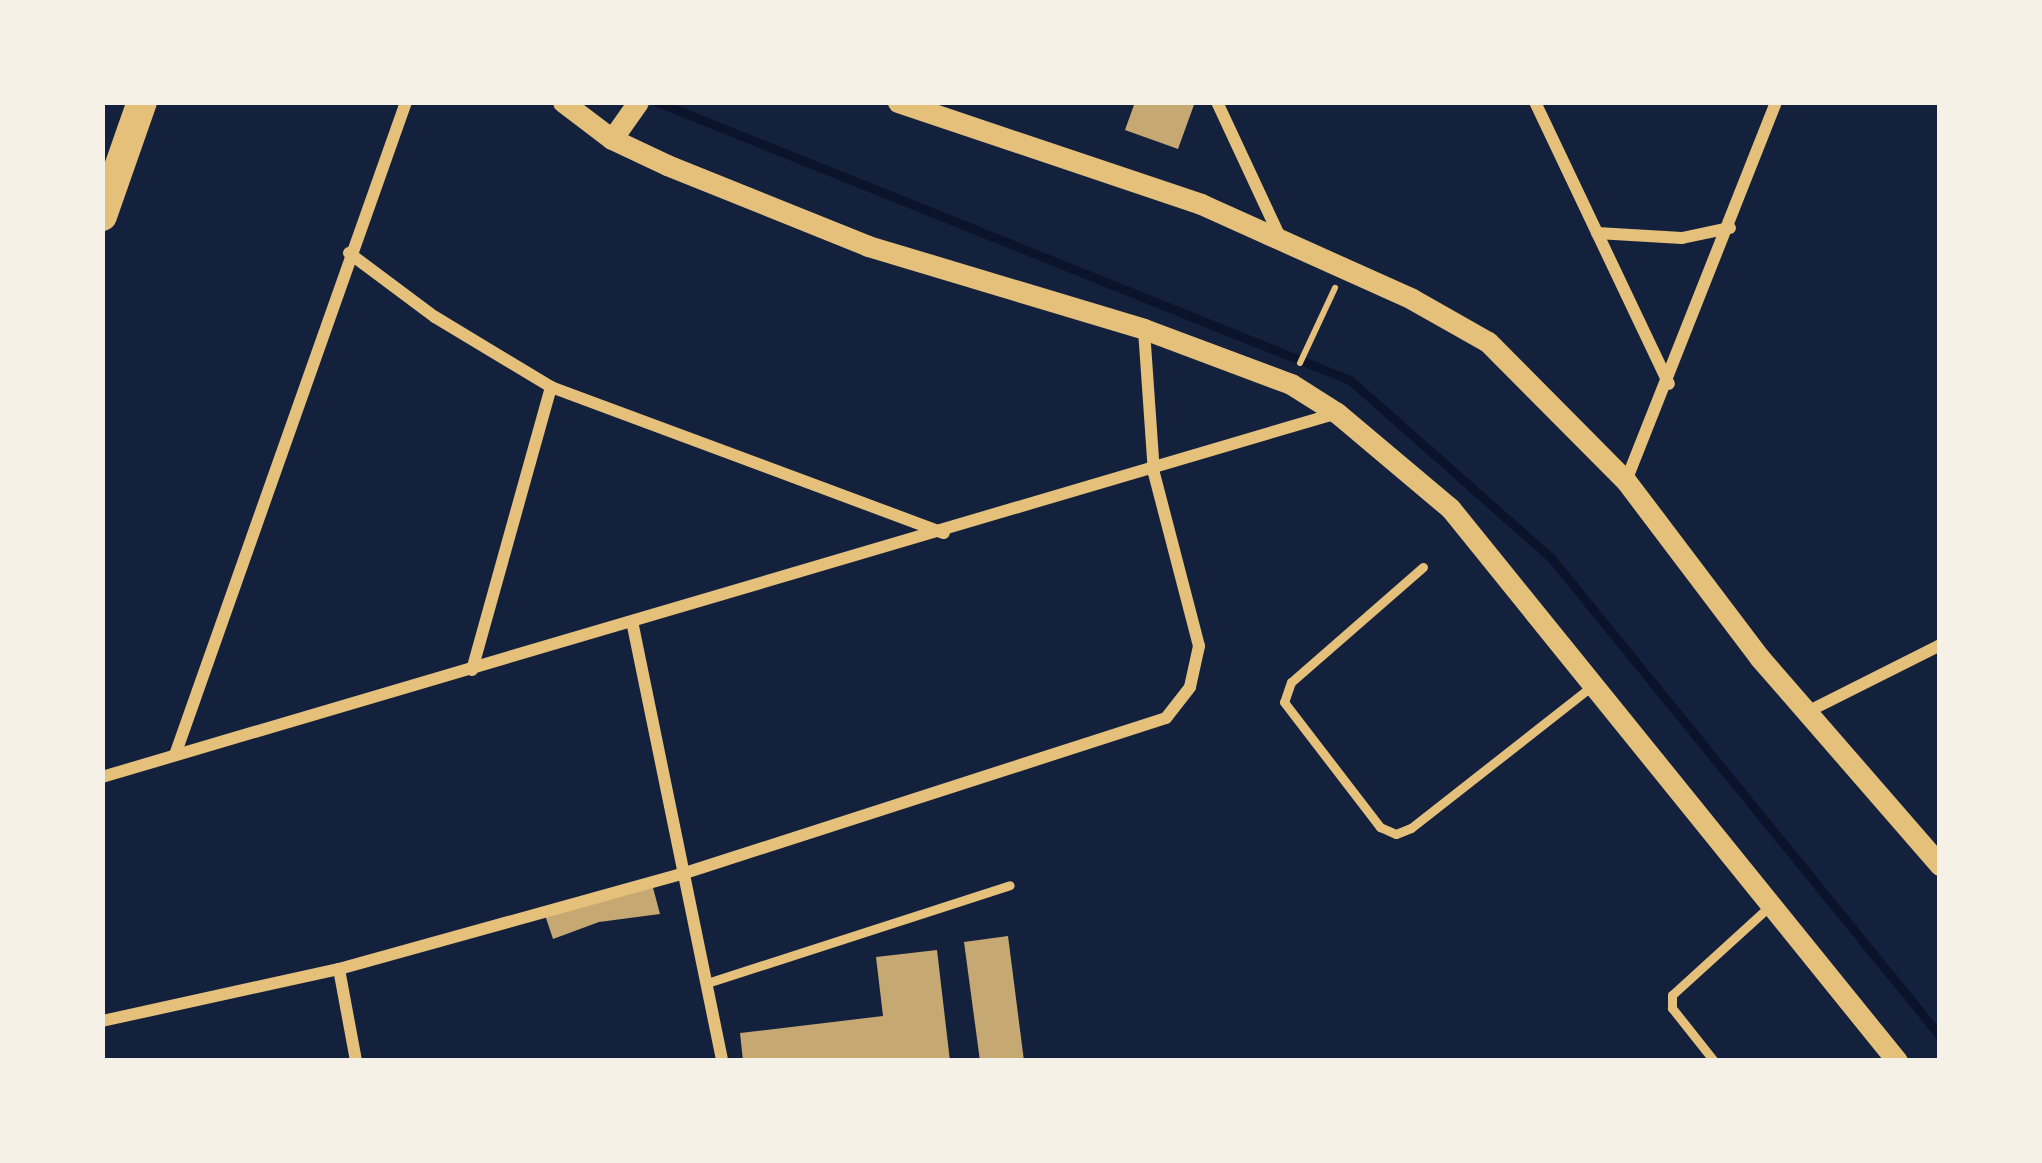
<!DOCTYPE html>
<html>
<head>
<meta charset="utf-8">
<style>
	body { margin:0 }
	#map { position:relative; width:2042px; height:1163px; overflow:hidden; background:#14213d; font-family:"Alegreya Sans",sans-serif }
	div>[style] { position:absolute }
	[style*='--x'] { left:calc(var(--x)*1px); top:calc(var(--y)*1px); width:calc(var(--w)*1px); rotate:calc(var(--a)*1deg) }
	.stream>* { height:9px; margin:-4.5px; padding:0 4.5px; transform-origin:4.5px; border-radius:4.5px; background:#0b132b }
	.building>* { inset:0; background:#c6a872 }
	.path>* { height:6px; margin:-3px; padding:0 3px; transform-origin:3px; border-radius:3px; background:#e5c07b }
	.service>* { height:9px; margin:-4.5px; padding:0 4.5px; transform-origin:4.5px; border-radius:4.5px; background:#e5c07b }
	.minor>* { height:12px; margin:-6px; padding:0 6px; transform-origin:6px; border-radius:6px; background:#e5c07b }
	.tertiary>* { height:21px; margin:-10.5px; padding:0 10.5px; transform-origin:10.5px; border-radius:10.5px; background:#e5c07b }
	.primary>* { height:30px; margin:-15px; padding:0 15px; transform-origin:15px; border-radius:15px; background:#e5c07b }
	span { translate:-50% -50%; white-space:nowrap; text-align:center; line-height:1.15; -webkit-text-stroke:12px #f6f1e7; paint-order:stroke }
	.frame { position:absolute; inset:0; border:105px solid #f6f1e7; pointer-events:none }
</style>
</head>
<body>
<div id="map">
	<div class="stream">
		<div style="--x:657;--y:102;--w:747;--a:21.86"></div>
		<div style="--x:1350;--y:380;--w:270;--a:41.5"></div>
		<div style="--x:1552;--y:559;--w:615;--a:50.87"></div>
	</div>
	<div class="building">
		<div style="clip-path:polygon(1135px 102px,1195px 102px,1178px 149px,1125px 130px)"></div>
		<div style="clip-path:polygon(652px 884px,660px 914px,599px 922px,553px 939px,545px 915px)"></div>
		<div style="clip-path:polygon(1008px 936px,1024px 1061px,980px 1061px,964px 942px)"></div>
		<div style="clip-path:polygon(937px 950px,950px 1061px,743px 1061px,740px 1033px,883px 1016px,876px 957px)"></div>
	</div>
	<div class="path">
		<div style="--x:1300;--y:363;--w:83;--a:-65"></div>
	</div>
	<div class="service">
		<div style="--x:1423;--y:567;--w:175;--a:138.9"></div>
		<div style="--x:1291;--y:682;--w:21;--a:109"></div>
		<div style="--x:1284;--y:702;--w:158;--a:52.5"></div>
		<div style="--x:1380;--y:827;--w:17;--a:24"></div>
		<div style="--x:1396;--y:834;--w:16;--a:-22"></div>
		<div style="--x:1411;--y:828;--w:230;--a:-38.1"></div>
		<div style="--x:707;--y:983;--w:318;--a:-17.9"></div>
		<div style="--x:1714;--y:1061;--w:68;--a:-128.4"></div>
		<div style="--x:1672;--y:1008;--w:13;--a:-90"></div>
		<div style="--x:1672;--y:995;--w:135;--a:-42.3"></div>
	</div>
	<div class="minor">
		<div style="--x:1217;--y:102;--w:149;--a:65"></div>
		<div style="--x:1535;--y:102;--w:312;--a:64.6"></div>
		<div style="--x:1597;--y:233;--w:85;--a:3.4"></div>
		<div style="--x:1682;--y:238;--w:49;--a:-11.8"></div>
		<div style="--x:349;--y:253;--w:107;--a:36.7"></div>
		<div style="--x:435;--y:317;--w:135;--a:31.1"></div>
		<div style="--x:551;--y:387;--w:419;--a:20.4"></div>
		<div style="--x:1626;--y:481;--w:408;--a:-68.4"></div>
		<div style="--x:633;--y:626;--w:444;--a:78.4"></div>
		<div style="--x:472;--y:670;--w:294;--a:-74.4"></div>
		<div style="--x:1807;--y:712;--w:149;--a:-26.7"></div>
		<div style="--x:175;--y:755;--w:693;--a:-70.52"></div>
		<div style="--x:102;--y:777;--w:1288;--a:-16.42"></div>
		<div style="--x:339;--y:969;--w:94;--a:79.5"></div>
		<div style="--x:102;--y:1021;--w:243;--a:-12.4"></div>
		<div style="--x:339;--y:969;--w:359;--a:-15.5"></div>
		<div style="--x:685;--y:873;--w:505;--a:-17.86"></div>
		<div style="--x:1166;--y:718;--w:39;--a:-52"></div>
		<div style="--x:1190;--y:687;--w:42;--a:-77.6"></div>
		<div style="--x:1199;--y:646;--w:179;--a:-104.6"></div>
		<div style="--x:1154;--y:473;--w:144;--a:-94"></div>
	</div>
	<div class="tertiary">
		<div style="--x:563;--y:102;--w:61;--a:37.1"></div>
		<div style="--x:612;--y:139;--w:61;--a:25.3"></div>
		<div style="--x:667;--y:165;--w:217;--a:21.9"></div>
		<div style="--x:868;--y:246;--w:288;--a:16.7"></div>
		<div style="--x:1144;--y:329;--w:157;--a:20.5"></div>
		<div style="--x:1291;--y:384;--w:54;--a:32.2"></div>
		<div style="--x:1337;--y:413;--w:148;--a:40.1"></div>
		<div style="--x:1450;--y:508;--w:711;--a:51.05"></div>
		<div style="--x:898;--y:102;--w:320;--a:18.6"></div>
		<div style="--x:1201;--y:204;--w:231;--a:24.2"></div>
		<div style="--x:1412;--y:299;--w:87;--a:29.5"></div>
		<div style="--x:1488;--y:342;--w:196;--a:45.2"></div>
		<div style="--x:1626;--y:481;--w:221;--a:52.9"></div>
		<div style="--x:1759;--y:657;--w:276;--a:49"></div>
		<div style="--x:612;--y:139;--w:45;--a:-54.9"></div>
	</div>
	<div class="primary">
		<div style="--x:102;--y:216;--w:121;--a:-70.7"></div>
	</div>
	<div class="frame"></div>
</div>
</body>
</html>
